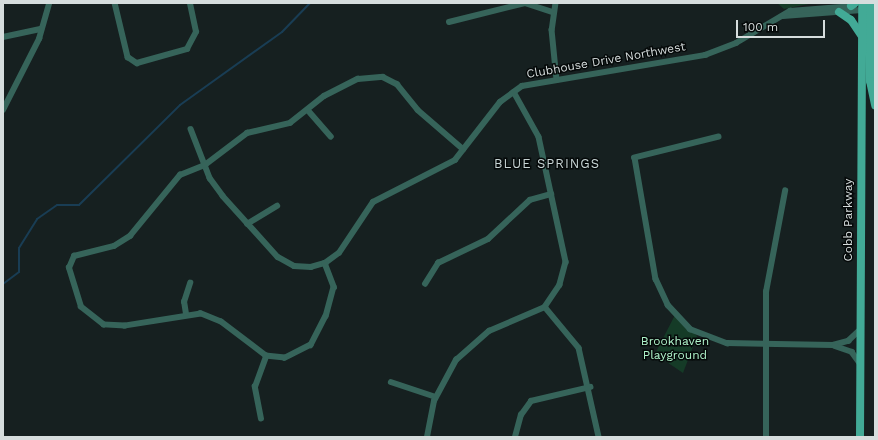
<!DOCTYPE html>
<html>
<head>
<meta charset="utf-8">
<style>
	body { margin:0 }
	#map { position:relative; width:878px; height:440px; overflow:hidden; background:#162020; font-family:"Work Sans",sans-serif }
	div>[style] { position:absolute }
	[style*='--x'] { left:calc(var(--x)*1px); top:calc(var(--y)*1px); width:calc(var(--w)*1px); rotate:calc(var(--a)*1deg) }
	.green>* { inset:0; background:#153b27 }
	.stream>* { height:2px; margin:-1px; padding:0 1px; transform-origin:1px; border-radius:1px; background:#193d54 }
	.street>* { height:5.5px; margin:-2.75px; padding:0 2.75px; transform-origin:2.75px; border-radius:2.75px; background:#36645a }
	.primary>* { height:8px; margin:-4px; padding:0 4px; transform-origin:4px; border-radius:4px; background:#42aa96 }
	span { translate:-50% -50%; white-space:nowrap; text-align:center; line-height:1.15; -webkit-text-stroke:3px #050909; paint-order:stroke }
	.street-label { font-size:12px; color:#d6dddd }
	.park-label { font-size:12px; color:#b0f4cb }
	.neighbourhood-label { font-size:13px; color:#c8d5d5; letter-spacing:1px }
	.frame { position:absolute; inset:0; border:4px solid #d6dddd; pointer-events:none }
	.scale { position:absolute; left:736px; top:20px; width:89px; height:18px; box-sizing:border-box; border:2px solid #d6dddd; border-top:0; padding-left:5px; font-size:12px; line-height:14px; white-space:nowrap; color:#d6dddd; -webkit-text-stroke:3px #050909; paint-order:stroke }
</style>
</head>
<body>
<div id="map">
	<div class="green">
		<div style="clip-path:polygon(777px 3px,814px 3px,784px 9px)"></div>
		<div style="clip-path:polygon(675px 315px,697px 336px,683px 373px,655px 354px)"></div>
	</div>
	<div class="stream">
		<div style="--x:3;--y:284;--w:20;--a:-37"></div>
		<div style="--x:19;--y:272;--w:24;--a:-90"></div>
		<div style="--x:19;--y:248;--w:34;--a:-58"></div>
		<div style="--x:37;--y:219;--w:24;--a:-35"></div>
		<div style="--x:57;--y:205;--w:22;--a:0"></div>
		<div style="--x:79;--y:205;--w:142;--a:-44.7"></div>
		<div style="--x:180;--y:105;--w:125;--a:-35.6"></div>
		<div style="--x:282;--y:32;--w:40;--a:-46"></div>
	</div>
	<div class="street">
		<div style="--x:115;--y:3;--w:56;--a:76.5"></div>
		<div style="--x:128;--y:57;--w:11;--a:34"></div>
		<div style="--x:137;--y:63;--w:52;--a:-15.6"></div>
		<div style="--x:187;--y:49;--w:19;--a:-62"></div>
		<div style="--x:196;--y:32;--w:30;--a:-102"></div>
		<div style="--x:556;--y:3;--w:27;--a:98"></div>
		<div style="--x:552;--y:30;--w:50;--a:84.3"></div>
		<div style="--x:783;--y:16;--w:92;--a:-4.4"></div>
		<div style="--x:449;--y:22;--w:78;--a:-14"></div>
		<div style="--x:525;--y:3;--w:29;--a:18"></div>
		<div style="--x:3;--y:37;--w:39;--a:-12"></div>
		<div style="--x:514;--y:92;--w:51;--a:60.9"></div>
		<div style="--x:539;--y:137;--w:128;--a:77.8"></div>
		<div style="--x:566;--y:262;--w:24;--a:105"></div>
		<div style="--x:560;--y:285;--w:27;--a:124"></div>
		<div style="--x:3;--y:110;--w:80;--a:-63.1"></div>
		<div style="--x:39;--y:39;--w:37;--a:-74"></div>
		<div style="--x:308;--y:110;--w:35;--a:49"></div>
		<div style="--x:191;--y:129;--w:53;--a:68.8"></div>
		<div style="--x:210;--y:178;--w:22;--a:54"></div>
		<div style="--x:223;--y:196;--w:82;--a:48"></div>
		<div style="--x:278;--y:257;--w:18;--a:29"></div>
		<div style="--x:294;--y:266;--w:17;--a:3"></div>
		<div style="--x:311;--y:267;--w:15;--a:-16"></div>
		<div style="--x:325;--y:263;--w:17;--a:-36"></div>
		<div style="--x:339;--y:253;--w:61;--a:-56.3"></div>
		<div style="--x:373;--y:202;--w:92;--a:-27.1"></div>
		<div style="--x:455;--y:160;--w:73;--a:-52.2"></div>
		<div style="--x:500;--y:102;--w:27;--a:-36"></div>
		<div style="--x:522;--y:86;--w:186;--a:-9.6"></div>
		<div style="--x:705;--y:55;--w:33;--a:-21"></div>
		<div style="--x:736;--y:43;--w:63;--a:-30.7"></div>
		<div style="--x:790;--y:11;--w:64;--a:-4.5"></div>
		<div style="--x:719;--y:137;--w:87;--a:166"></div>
		<div style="--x:635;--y:158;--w:123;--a:80.2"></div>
		<div style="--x:656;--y:279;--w:29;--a:65"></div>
		<div style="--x:668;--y:305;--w:33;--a:47"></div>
		<div style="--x:690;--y:329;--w:40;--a:21"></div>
		<div style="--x:727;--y:343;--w:106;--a:1.1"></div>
		<div style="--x:833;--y:345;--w:16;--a:-15"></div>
		<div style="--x:848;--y:341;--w:16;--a:-43"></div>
		<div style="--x:247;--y:224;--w:35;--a:-31"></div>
		<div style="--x:325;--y:263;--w:26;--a:69"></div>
		<div style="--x:334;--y:287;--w:30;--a:105"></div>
		<div style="--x:326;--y:316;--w:33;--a:117"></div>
		<div style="--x:311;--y:345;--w:29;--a:153"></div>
		<div style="--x:285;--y:358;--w:19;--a:-174"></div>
		<div style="--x:266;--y:356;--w:56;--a:-142.9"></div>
		<div style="--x:221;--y:322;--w:22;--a:-158"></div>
		<div style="--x:201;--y:314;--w:77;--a:171"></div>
		<div style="--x:125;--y:326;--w:21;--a:-177"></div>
		<div style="--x:104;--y:325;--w:29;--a:-142"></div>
		<div style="--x:81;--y:307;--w:41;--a:-107.1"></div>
		<div style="--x:69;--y:268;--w:13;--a:-67"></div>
		<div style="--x:74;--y:256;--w:41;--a:-14"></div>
		<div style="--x:114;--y:246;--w:19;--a:-32"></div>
		<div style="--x:130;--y:236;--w:79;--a:-50.7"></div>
		<div style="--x:180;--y:175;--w:27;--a:-22"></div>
		<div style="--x:205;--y:165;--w:53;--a:-37.3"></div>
		<div style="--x:247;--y:133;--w:44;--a:-13.1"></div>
		<div style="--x:290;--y:123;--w:43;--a:-38.5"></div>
		<div style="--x:324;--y:96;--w:38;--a:-27"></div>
		<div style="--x:358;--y:79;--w:25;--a:-5"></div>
		<div style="--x:383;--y:77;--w:16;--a:27"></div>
		<div style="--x:397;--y:84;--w:33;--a:51"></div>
		<div style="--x:418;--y:110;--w:60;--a:40.9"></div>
		<div style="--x:425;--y:284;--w:25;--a:-58"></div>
		<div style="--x:438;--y:263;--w:55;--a:-25.6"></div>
		<div style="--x:488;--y:239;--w:57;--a:-42.9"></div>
		<div style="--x:530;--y:200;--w:22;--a:-16"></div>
		<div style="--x:545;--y:307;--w:53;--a:50.3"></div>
		<div style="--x:579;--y:348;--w:91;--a:77.3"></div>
		<div style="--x:186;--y:314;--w:12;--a:-99"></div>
		<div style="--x:184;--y:302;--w:20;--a:-72"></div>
		<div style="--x:835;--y:346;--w:18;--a:19"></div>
		<div style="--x:852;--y:352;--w:14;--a:54"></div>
		<div style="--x:391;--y:382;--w:47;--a:18.4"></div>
		<div style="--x:261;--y:419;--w:33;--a:-101"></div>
		<div style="--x:255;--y:387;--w:33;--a:-70"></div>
		<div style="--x:427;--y:437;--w:37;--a:-79"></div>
		<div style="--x:434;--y:401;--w:47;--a:-61.8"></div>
		<div style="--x:456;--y:360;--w:44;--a:-41.3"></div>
		<div style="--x:489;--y:331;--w:61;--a:-23.2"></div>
		<div style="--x:515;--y:437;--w:23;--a:-75"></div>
		<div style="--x:521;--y:415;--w:17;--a:-54"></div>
		<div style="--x:531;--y:401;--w:61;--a:-13.3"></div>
		<div style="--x:766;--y:437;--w:145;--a:-90"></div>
		<div style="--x:766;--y:292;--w:103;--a:-79.3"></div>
	</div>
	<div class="primary">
		<div style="--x:870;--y:3;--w:78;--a:90"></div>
		<div style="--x:870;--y:81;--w:25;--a:78"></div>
		<div style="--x:851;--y:6;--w:5;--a:-37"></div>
		<div style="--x:839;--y:12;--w:14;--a:34"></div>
		<div style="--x:851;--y:20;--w:18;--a:56"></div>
		<div style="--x:860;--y:437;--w:434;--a:-89.7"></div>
	</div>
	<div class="street-label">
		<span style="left:606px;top:61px;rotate:-10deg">Clubhouse Drive Northwest</span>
		<span style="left:849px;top:220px;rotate:-90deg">Cobb Parkway</span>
	</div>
	<div class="park-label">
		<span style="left:675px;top:349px">Brookhaven<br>Playground</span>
	</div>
	<div class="neighbourhood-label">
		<span style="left:547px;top:164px">BLUE SPRINGS</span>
	</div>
	<div class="frame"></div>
	<div class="scale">100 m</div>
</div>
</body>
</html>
